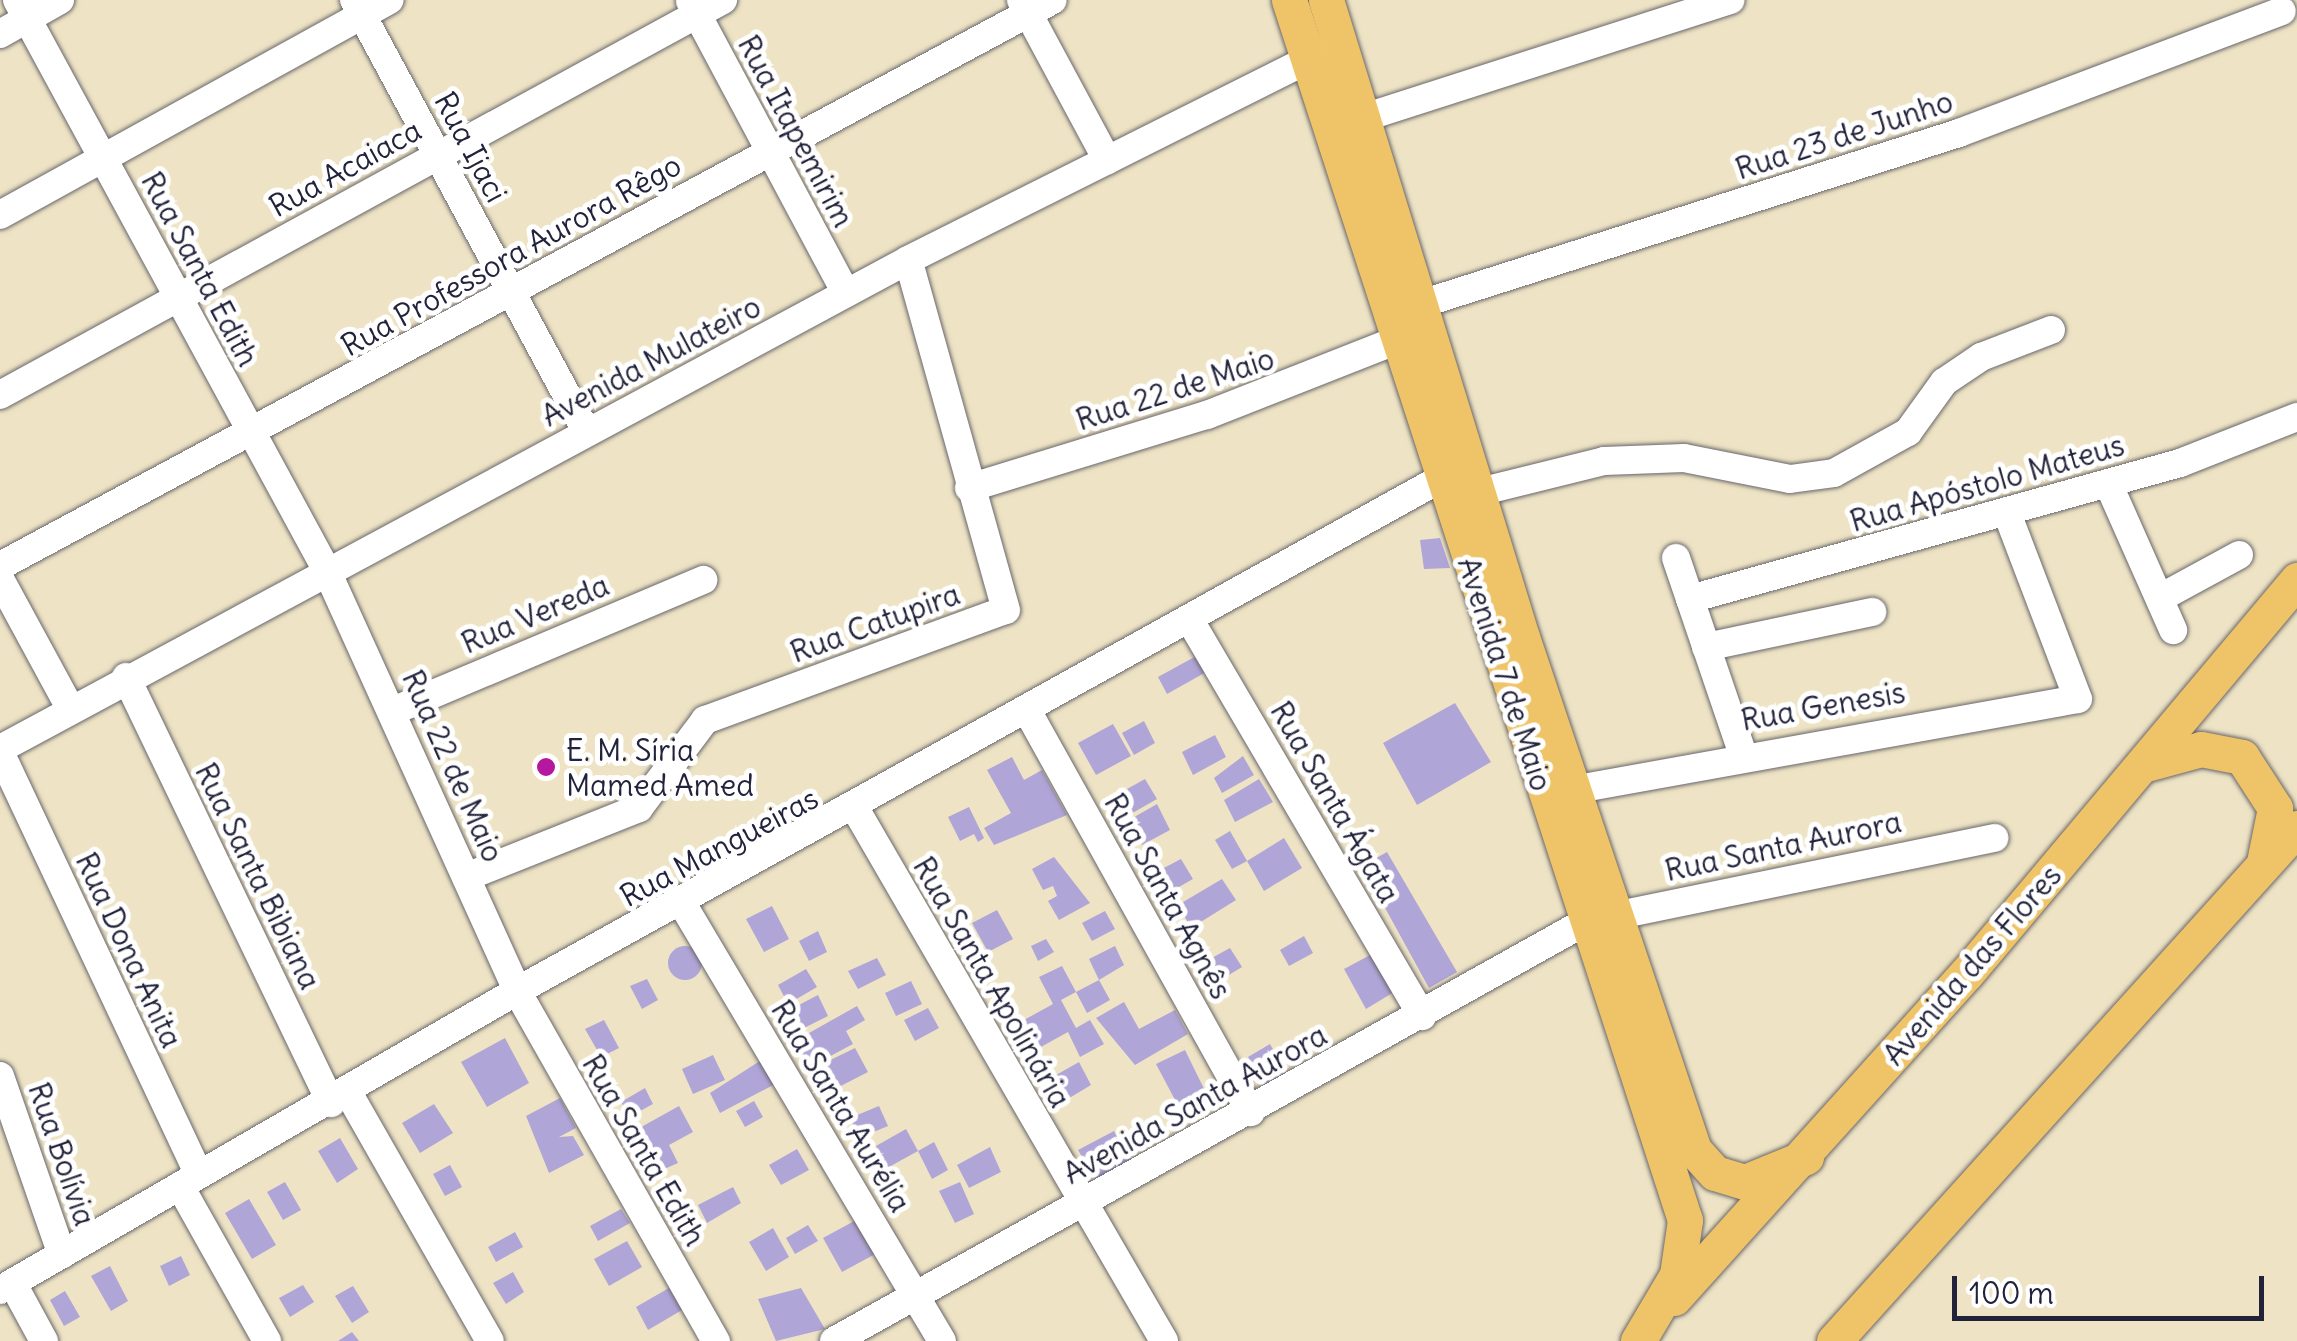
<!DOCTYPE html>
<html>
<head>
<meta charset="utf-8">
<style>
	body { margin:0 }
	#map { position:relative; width:2297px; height:1341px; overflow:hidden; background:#eee4c5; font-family:Delius,sans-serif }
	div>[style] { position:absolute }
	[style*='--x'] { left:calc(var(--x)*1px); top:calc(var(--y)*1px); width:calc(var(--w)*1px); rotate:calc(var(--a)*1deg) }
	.building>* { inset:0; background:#b0a5d7 }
	.round { border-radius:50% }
	.roads { filter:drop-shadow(0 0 2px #69666b) drop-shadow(0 0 2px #69666b) }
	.minor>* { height:28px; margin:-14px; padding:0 14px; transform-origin:14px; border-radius:14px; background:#fff }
	.major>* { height:35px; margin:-17.5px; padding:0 17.5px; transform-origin:17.5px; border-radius:17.5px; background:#efc469 }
	.dots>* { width:28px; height:28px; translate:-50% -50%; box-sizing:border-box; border:5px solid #fff; border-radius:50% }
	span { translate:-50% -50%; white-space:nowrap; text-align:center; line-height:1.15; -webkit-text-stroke:10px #fff; paint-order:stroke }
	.street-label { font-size:30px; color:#22223b }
	.poi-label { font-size:30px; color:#22223b }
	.left { translate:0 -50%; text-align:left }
	.scale { position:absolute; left:1952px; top:1276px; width:312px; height:45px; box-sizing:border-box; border:5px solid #22223b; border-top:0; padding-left:12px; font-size:30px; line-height:35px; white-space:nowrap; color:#22223b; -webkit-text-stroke:8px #fff; paint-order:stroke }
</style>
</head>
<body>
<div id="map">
	<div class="building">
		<div style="clip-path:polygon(1440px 538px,1450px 568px,1424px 569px,1420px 540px)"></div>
		<div style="clip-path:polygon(1198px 655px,1208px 671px,1167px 694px,1158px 677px)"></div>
		<div style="clip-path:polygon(1455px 703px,1491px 762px,1417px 805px,1383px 743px)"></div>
		<div style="clip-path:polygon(1144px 721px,1155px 743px,1134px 755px,1122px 733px)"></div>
		<div style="clip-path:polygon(1113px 724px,1131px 756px,1096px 775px,1078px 743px)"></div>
		<div style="clip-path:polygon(1215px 735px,1226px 757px,1193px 775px,1182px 752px)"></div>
		<div style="clip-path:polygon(1243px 756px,1254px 775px,1222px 793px,1214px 778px)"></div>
		<div style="clip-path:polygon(1012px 757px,1024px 780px,1042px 770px,1067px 815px,994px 845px,984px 828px,1011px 813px,987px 770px)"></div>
		<div style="clip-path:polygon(1145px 779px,1157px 799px,1129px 815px,1118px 794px)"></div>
		<div style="clip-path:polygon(1259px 779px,1273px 802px,1235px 822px,1224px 800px)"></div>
		<div style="clip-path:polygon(1157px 804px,1170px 830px,1142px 845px,1129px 820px)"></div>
		<div style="clip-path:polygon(969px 807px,984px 838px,978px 842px,974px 834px,960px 841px,948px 817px)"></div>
		<div style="clip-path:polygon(1230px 831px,1247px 861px,1232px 869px,1215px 840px)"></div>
		<div style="clip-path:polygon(1284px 838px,1302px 868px,1264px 891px,1247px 861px)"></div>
		<div style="clip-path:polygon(1387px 852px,1457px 972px,1429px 988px,1362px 866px)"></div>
		<div style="clip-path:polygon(1054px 857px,1090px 903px,1059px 920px,1048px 901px,1057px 896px,1053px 886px,1043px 890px,1032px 869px)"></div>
		<div style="clip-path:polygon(1181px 859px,1193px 879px,1170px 892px,1158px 871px)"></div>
		<div style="clip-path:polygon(1222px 879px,1236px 900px,1191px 928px,1178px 905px)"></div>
		<div style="clip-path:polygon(772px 906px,789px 939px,764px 952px,746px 919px)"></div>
		<div style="clip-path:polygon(997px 910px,1013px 939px,988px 952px,972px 923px)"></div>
		<div style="clip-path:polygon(1105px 911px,1115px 929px,1092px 941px,1082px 923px)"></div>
		<div style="clip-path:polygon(818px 931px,827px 952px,809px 961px,799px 941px)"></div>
		<div style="clip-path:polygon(1304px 936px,1313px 953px,1289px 966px,1280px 950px)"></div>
		<div style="clip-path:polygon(1046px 939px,1054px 952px,1038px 961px,1031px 946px)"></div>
		<div class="round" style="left:668px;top:946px;width:34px;height:34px"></div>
		<div style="clip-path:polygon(1115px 946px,1124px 965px,1099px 980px,1110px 1000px,1087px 1013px,1076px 992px,1061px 1000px,1076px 1028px,1090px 1020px,1104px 1044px,1080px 1057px,1068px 1032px,1039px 1048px,1024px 1020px,1053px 1004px,1039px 977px,1062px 966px,1076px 992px,1099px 980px,1089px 959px)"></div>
		<div style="clip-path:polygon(1230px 948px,1242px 967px,1219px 981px,1208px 960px)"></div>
		<div style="clip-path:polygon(1372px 954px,1394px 992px,1366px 1009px,1344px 969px)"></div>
		<div style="clip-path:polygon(877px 958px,886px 975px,858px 989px,848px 971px)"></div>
		<div style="clip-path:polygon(806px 969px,817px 987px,788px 1004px,778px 985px)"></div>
		<div style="clip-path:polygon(647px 979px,658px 1000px,642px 1009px,630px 986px)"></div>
		<div style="clip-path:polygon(911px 981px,922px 1004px,896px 1016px,885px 993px)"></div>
		<div style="clip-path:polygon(818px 995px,828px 1016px,804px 1028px,793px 1008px)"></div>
		<div style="clip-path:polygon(1124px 1002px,1139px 1029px,1175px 1010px,1188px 1034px,1135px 1065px,1096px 1018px)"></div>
		<div style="clip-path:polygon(857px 1006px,865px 1020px,846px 1031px,853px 1044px,808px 1068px,793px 1042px)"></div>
		<div style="clip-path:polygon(928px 1008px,939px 1028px,915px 1041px,904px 1020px)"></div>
		<div style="clip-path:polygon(604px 1020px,619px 1048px,601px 1057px,585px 1029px)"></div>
		<div style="clip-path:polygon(505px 1038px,529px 1083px,487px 1107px,461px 1062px)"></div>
		<div style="clip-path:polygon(1270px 1044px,1286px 1073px,1264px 1086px,1248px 1057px)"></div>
		<div style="clip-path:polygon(855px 1048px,868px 1072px,827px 1093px,814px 1068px)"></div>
		<div style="clip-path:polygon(1185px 1050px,1210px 1101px,1183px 1115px,1156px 1064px)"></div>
		<div style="clip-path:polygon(713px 1055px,725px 1080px,693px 1094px,682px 1069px)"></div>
		<div style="clip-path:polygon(763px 1059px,777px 1083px,720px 1113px,710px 1093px)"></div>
		<div style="clip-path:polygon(1079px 1062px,1091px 1085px,1061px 1103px,1049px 1079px)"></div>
		<div style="clip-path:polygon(645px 1088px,653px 1104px,629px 1117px,621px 1102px)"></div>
		<div style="clip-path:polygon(560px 1098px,576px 1128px,559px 1137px,573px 1136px,584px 1155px,549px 1173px,526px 1116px)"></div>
		<div style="clip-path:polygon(754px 1101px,763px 1117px,745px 1127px,736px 1111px)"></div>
		<div style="clip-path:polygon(434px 1104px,453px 1133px,420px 1153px,402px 1123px)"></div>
		<div style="clip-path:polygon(679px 1106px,693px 1132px,669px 1145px,678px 1163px,662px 1170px,634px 1131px)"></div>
		<div style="clip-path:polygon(879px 1106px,888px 1126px,859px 1138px,850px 1118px)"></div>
		<div style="clip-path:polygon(906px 1129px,918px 1151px,887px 1168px,876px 1146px)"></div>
		<div style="clip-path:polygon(1114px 1131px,1131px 1161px,1096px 1180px,1078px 1150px)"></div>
		<div style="clip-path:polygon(340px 1138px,358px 1169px,337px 1183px,318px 1151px)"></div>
		<div style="clip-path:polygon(934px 1142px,948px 1170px,932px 1179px,918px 1151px)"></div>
		<div style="clip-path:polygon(990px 1147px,1001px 1172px,969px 1188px,957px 1165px)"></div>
		<div style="clip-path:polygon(797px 1149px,809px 1170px,781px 1185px,769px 1165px)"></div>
		<div style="clip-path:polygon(450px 1165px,462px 1187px,445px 1196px,433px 1174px)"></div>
		<div style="clip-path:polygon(285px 1182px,301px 1210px,283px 1220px,267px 1192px)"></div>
		<div style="clip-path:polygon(960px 1182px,974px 1214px,955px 1223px,939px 1191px)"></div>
		<div style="clip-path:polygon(733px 1187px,741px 1203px,707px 1223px,698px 1205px)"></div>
		<div style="clip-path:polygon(249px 1199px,276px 1245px,252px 1259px,225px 1213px)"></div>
		<div style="clip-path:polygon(621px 1209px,630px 1223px,598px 1241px,590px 1226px)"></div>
		<div style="clip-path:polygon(858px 1219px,877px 1253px,842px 1272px,823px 1238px)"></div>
		<div style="clip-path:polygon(808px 1225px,818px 1241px,795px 1254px,786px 1238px)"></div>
		<div style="clip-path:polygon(773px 1228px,789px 1257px,766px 1271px,749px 1242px)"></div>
		<div style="clip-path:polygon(515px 1232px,523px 1247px,496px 1262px,488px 1247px)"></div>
		<div style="clip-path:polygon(627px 1241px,642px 1267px,609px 1286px,594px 1259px)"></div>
		<div style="clip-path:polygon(181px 1256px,190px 1275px,169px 1286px,160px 1266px)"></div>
		<div style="clip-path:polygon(110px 1266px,128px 1301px,111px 1311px,91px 1276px)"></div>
		<div style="clip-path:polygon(513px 1272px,524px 1292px,506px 1304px,493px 1283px)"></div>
		<div style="clip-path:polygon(303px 1285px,314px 1302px,290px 1317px,279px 1298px)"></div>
		<div style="clip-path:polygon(353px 1286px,369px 1312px,352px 1323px,335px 1296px)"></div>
		<div style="clip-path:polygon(669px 1288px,682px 1310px,648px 1330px,636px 1307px)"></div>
		<div style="clip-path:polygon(801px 1288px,825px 1329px,776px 1341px,758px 1299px)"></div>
		<div style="clip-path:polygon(65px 1291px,80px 1317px,64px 1326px,50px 1300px)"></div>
		<div style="clip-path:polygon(352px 1332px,359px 1341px,338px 1341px)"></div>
	</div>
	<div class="roads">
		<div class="minor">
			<div style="--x:17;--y:0;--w:647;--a:61.5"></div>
			<div style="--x:326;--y:569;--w:463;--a:65.6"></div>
			<div style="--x:517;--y:991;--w:403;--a:60.4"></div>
			<div style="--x:354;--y:0;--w:491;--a:61.7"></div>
			<div style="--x:1021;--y:0;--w:182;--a:61.7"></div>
			<div style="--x:690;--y:1;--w:331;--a:61.9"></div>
			<div style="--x:0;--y:34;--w:69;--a:-29.5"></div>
			<div style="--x:1363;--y:118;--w:386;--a:-17.8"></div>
			<div style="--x:0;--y:215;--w:445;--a:-28.9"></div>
			<div style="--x:1421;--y:304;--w:565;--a:-17.63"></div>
			<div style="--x:1959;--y:133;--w:345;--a:-20.7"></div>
			<div style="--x:0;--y:395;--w:824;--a:-28.65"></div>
			<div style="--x:2108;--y:483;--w:161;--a:66.1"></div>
			<div style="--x:969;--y:488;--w:249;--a:-17.1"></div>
			<div style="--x:1207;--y:415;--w:204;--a:-21.5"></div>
			<div style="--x:1479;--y:492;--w:129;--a:-13.9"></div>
			<div style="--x:1604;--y:461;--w:80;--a:-2.1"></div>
			<div style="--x:1684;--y:458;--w:108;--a:11.2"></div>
			<div style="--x:1790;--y:479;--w:44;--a:-7.8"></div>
			<div style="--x:1834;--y:473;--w:85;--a:-29"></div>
			<div style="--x:1908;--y:432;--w:62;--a:-54.2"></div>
			<div style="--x:1944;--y:382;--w:45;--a:-34"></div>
			<div style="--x:1981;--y:357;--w:75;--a:-21.1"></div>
			<div style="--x:1676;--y:558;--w:205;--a:71.2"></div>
			<div style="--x:0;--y:566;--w:1195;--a:-28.26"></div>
			<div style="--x:0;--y:579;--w:147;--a:61.5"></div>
			<div style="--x:2160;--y:598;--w:90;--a:-28.6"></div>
			<div style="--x:1690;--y:599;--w:509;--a:-15.51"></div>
			<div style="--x:2180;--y:463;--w:126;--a:-21.5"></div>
			<div style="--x:1191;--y:622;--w:457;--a:59.6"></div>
			<div style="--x:1706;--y:647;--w:170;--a:-11.9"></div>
			<div style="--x:126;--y:677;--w:473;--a:64.3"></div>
			<div style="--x:393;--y:711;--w:337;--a:-22.9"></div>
			<div style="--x:1028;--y:712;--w:458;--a:60.9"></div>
			<div style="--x:0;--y:749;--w:1031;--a:-28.3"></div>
			<div style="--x:908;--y:260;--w:466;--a:-26.6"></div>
			<div style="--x:0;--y:752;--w:467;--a:64.8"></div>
			<div style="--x:1572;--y:790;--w:514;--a:-10.2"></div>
			<div style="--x:2078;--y:699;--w:199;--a:-110.9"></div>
			<div style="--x:856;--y:810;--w:614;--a:59.88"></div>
			<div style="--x:466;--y:877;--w:186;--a:-21.7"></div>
			<div style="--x:639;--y:808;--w:110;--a:-53.1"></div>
			<div style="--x:705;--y:720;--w:320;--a:-20.1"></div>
			<div style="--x:1006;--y:610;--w:363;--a:-105.6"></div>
			<div style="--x:683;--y:905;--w:507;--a:59.29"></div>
			<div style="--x:0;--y:1076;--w:189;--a:70.9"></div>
			<div style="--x:349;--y:1094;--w:284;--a:60.3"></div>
			<div style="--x:180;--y:1186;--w:178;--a:60.7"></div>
			<div style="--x:13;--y:1284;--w:65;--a:61.5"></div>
			<div style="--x:0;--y:1290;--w:597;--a:-30.04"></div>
			<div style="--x:517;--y:991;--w:1076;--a:-29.02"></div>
			<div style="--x:834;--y:1341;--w:860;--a:-29.16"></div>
			<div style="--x:1585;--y:922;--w:418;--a:-11.6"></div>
		</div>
		<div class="major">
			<div style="--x:1289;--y:0;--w:1283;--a:72.02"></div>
			<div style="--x:1685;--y:1220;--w:56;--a:98.3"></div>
			<div style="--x:1677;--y:1275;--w:77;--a:120.6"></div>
			<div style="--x:1326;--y:0;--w:666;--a:72.9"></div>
			<div style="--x:1522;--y:637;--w:541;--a:71.46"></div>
			<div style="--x:1694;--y:1150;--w:31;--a:48"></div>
			<div style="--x:1715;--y:1173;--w:31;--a:17"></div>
			<div style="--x:1745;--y:1182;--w:66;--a:-22.3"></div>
			<div style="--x:2143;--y:765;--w:60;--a:-15.4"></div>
			<div style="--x:2201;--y:749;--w:42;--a:11"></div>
			<div style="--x:2242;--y:757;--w:61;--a:57.1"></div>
			<div style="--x:2275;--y:808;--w:55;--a:101.5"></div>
			<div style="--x:1674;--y:1298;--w:436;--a:-48"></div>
			<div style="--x:1966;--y:974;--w:515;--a:-49.97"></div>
			<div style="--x:1834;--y:1341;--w:691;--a:-47.93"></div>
		</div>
	</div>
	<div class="dots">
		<div style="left:546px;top:767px;background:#b5179e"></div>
	</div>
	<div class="street-label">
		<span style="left:796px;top:131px;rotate:62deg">Rua Itapemirim</span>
		<span style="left:1844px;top:135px;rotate:-18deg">Rua 23 de Junho</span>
		<span style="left:471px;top:147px;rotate:62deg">Rua Ijaci</span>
		<span style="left:345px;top:168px;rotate:-29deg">Rua Acaiaca</span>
		<span style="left:511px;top:255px;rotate:-29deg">Rua Professora Aurora Rêgo</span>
		<span style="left:200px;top:269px;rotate:62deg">Rua Santa Edith</span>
		<span style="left:651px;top:361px;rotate:-28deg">Avenida Mulateiro</span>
		<span style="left:1175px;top:389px;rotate:-18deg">Rua 22 de Maio</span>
		<span style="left:1987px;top:483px;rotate:-16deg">Rua Apóstolo Mateus</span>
		<span style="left:535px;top:614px;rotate:-23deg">Rua Vereda</span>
		<span style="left:875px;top:623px;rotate:-20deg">Rua Catupira</span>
		<span style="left:1505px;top:674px;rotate:72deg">Avenida 7 de Maio</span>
		<span style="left:1823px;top:706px;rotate:-10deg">Rua Genesis</span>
		<span style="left:453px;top:766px;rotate:66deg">Rua 22 de Maio</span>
		<span style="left:1335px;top:802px;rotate:60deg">Rua Santa Ágata</span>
		<span style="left:1783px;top:846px;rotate:-12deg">Rua Santa Aurora</span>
		<span style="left:719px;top:847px;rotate:-28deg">Rua Mangueiras</span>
		<span style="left:258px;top:876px;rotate:64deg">Rua Santa Bibiana</span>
		<span style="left:1168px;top:896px;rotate:61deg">Rua Santa Agnês</span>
		<span style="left:129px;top:950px;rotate:65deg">Rua Dona Anita</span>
		<span style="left:1972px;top:965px;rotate:-49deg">Avenida das Flores</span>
		<span style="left:992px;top:982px;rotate:60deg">Rua Santa Apolinária</span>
		<span style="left:1195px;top:1104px;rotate:-29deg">Avenida Santa Aurora</span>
		<span style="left:841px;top:1106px;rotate:59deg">Rua Santa Aurélia</span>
		<span style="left:644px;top:1150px;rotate:60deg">Rua Santa Edith</span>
		<span style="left:62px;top:1154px;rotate:71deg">Rua Bolívia</span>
	</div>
	<div class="poi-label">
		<span class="left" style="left:566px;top:767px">E. M. Síria<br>Mamed Amed</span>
	</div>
	<div class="scale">100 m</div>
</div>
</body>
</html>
